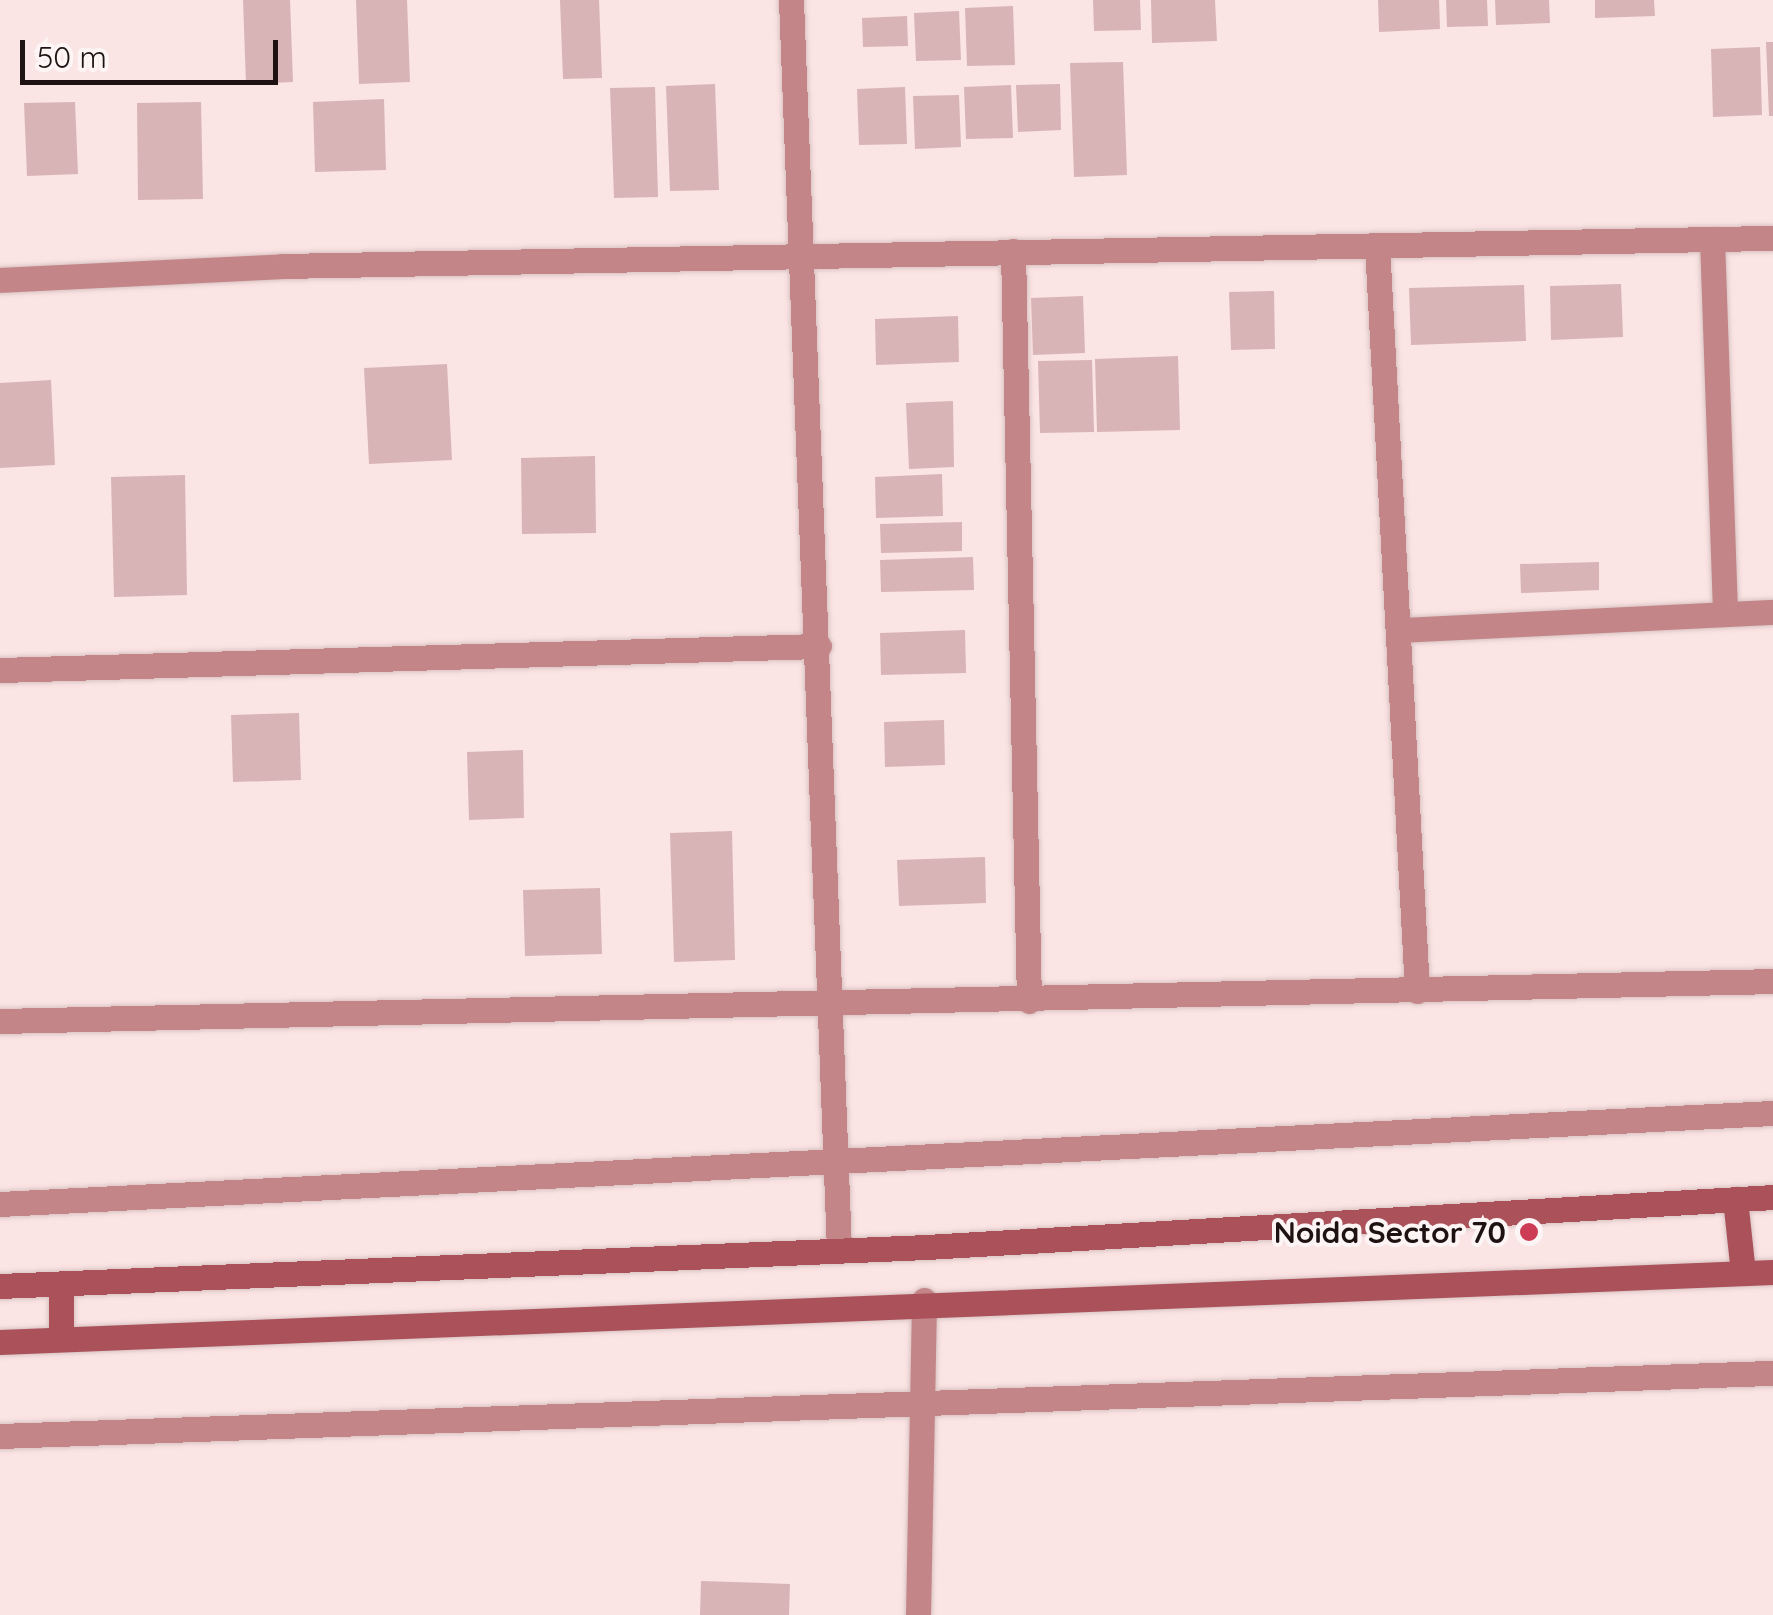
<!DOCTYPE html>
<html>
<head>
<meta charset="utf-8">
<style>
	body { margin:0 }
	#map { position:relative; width:1773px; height:1615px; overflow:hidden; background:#fbe4e4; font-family:Quicksand,sans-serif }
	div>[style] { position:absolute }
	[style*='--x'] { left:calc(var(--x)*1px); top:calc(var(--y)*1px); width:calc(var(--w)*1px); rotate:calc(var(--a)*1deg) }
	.building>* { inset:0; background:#d9b4b6 }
	.roads { filter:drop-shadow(0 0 2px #d8c2c2) drop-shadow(0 0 2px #d8c2c2) }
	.street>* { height:25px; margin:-12.5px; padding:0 12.5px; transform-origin:12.5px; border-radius:12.5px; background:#c38588 }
	.secondary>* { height:25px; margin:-12.5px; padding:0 12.5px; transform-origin:12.5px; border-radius:12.5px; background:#aa515a }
	.dots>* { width:28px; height:28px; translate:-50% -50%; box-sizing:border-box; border:5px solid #fdf5f5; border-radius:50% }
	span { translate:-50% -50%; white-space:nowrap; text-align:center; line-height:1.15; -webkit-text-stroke:8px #fdf5f5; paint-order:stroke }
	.poi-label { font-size:30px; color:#1e1212; font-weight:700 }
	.right { translate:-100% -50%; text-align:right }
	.scale { position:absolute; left:20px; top:40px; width:258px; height:45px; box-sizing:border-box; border:5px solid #1e1212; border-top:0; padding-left:12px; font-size:30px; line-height:35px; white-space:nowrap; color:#1e1212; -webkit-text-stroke:8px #fdf5f5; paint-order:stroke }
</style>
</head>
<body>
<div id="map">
	<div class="building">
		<div style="clip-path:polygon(243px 0,290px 0,293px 82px,246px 84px)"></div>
		<div style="clip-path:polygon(356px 0,407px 0,410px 82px,359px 84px)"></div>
		<div style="clip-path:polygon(560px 0,599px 0,602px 78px,563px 79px)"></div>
		<div style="clip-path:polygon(1093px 0,1140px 0,1141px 30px,1094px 31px)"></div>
		<div style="clip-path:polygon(1151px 0,1215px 0,1217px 41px,1152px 43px)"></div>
		<div style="clip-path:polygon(1378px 0,1439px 0,1440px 29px,1379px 32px)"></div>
		<div style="clip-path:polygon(1446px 0,1487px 0,1488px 26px,1447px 27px)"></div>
		<div style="clip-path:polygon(1495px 0,1549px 0,1550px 23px,1496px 25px)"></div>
		<div style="clip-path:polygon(1595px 0,1654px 0,1655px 16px,1595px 18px)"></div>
		<div style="clip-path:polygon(1013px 6px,1015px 65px,967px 66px,965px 8px)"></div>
		<div style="clip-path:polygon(959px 11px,961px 60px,916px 61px,914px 13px)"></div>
		<div style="clip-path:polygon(907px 16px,908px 46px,863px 47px,862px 18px)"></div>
		<div style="clip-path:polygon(1766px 42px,1773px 42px,1773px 116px,1769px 116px)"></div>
		<div style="clip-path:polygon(1760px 47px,1762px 115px,1713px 117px,1711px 49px)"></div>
		<div style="clip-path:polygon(1123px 62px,1127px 175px,1074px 177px,1070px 63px)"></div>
		<div style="clip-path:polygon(715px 84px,719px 190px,670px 191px,666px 86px)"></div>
		<div style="clip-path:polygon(1060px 84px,1061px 130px,1018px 132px,1016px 85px)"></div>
		<div style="clip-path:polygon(1011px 85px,1013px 138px,966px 139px,964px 87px)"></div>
		<div style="clip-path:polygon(655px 87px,658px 197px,614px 198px,610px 88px)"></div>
		<div style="clip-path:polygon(905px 87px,907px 144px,859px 145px,857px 89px)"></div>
		<div style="clip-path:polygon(959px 95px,961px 147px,915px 149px,913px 96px)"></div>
		<div style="clip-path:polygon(384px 99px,386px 170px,315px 172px,313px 102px)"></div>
		<div style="clip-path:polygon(75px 102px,78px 174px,27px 176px,24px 103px)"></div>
		<div style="clip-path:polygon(201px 102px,203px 199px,138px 200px,137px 103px)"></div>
		<div style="clip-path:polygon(1621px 284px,1623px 337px,1551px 340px,1550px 286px)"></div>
		<div style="clip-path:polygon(1524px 285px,1526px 341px,1411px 345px,1409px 288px)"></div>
		<div style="clip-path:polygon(1274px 291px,1275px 349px,1231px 350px,1229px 292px)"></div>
		<div style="clip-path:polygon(1083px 296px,1085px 353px,1033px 355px,1031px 298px)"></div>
		<div style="clip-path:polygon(958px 316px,959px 362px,876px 365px,875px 319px)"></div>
		<div style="clip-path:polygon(1178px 356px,1180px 430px,1097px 432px,1095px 359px)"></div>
		<div style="clip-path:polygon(1092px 360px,1094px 432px,1040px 433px,1038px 361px)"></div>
		<div style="clip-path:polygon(447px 364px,452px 460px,369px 464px,364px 368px)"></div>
		<div style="clip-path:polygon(51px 380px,55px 465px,0 468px,0 383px)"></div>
		<div style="clip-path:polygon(953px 401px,954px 467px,909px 469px,906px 403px)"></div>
		<div style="clip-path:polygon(595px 456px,596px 533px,522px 534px,521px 458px)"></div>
		<div style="clip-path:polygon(942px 474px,943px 516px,876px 518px,875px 477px)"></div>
		<div style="clip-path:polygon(185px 475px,187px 595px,114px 597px,111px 477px)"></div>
		<div style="clip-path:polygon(962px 522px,962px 551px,881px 553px,880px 524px)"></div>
		<div style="clip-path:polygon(973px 557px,974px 590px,881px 592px,880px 560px)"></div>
		<div style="clip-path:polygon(1599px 562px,1599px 590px,1521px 593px,1520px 564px)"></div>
		<div style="clip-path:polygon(965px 630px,966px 673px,881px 675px,880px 633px)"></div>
		<div style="clip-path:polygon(299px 713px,301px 780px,233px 782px,231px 715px)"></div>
		<div style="clip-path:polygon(944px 720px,945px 765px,885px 767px,884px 722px)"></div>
		<div style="clip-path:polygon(523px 750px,524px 818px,469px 820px,467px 752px)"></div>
		<div style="clip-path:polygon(732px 831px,735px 960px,674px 962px,670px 833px)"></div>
		<div style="clip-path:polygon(985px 857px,986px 903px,899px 906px,897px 860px)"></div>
		<div style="clip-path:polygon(600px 888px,602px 954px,525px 956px,523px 890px)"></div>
		<div style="clip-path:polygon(701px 1581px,790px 1584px,789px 1615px,700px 1615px)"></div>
	</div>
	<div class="roads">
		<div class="street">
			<div style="--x:791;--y:0;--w:1252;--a:87.8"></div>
			<div style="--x:1712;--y:239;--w:374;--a:88"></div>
			<div style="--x:1377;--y:245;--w:747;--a:86.93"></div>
			<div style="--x:1013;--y:251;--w:750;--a:88.78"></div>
			<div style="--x:0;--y:280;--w:282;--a:-2.8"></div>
			<div style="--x:282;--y:266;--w:1491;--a:-1.08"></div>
			<div style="--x:1400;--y:630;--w:373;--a:-2.8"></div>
			<div style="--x:0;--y:670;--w:819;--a:-1.68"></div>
			<div style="--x:0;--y:1021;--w:1773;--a:-1.29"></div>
			<div style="--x:0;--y:1204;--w:1775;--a:-2.94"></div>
			<div style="--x:0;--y:1436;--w:1774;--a:-2.04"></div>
			<div style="--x:918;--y:1615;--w:315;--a:-88.9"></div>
		</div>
		<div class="secondary">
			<div style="--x:1735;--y:1199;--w:74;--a:83.8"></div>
			<div style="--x:0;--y:1286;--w:928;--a:-2.41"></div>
			<div style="--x:927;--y:1247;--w:847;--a:-3.38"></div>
			<div style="--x:61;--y:1339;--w:55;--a:-90"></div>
			<div style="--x:0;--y:1342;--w:1774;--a:-2.26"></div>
		</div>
	</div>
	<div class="dots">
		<div style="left:1529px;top:1232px;background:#cc3c55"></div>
	</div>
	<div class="poi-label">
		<span class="right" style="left:1506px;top:1232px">Noida Sector 70</span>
	</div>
	<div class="scale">50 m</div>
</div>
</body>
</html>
